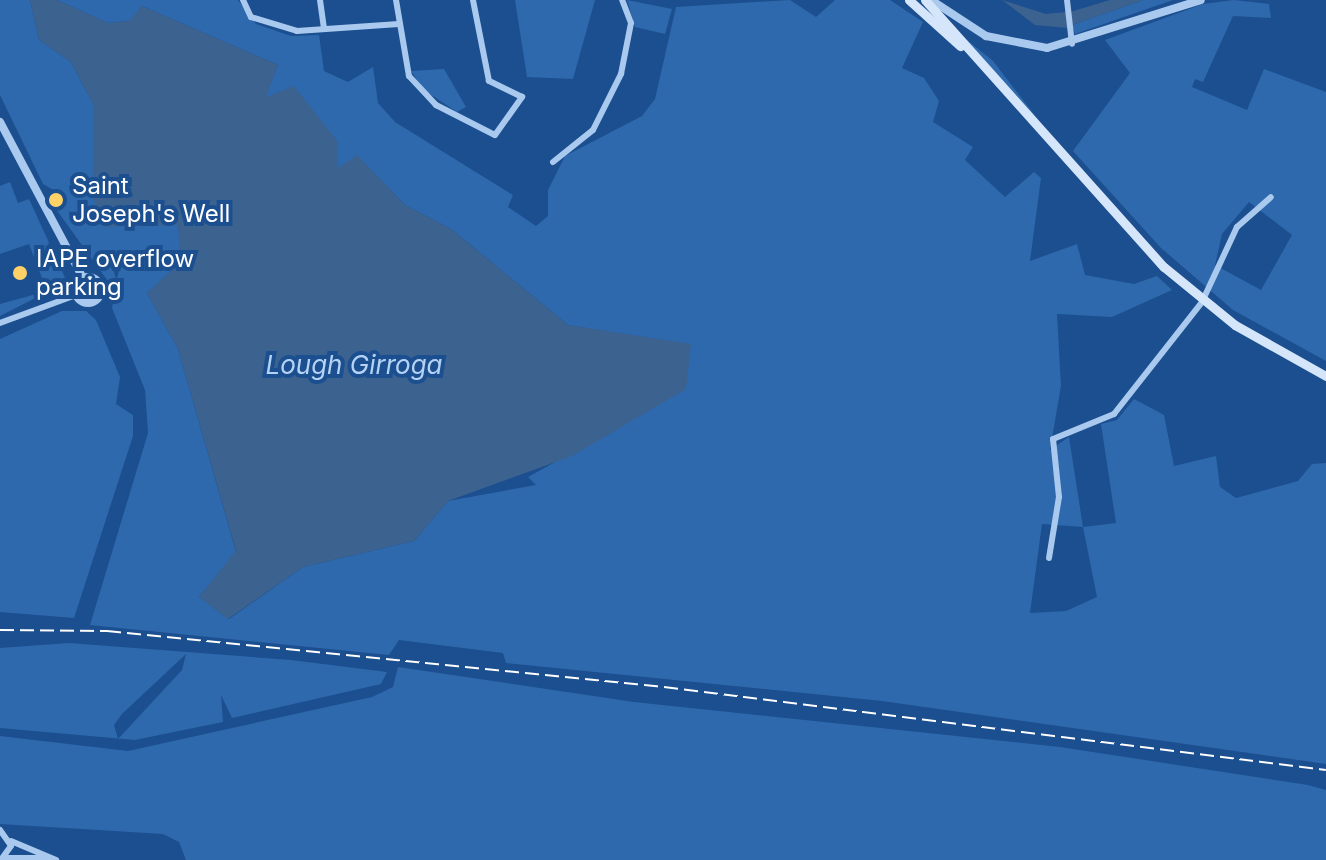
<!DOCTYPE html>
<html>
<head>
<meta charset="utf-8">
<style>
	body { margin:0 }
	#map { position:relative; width:1326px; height:860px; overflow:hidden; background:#1b4f8f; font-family:Inter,sans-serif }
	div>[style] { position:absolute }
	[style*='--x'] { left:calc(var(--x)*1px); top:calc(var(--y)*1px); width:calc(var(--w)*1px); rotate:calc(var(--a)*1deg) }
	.green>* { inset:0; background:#2e69ad }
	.water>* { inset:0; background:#3c6290 }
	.minor>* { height:6px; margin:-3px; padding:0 3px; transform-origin:3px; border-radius:3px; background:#a9c9ee }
	.tertiary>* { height:8px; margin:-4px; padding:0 4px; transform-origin:4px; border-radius:4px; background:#a9c9ee }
	.tertiary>.ring { margin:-4px; padding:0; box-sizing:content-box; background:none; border:8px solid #a9c9ee; border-radius:50% }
	.secondary>* { height:9px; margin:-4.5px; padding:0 4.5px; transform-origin:4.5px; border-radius:4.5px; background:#d6e6fa }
	.rail>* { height:2px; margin-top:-1px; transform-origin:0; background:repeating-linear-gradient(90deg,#fff 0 14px,transparent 0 20px) }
	.dots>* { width:22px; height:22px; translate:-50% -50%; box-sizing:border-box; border:4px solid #1b4f8f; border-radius:50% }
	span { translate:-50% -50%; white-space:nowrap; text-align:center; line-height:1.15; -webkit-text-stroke:8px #1b4f8f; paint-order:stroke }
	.poi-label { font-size:24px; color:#fff }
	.left { translate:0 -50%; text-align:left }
	.water-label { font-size:26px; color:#b5d3f5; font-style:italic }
</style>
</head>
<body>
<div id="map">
	<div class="green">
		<div style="clip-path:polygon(evenodd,0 0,30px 0,39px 40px,71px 62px,93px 104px,94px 173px,178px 225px,182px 262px,147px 293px,178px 349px,236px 552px,199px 597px,229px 619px,303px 567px,414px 541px,448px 501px,536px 485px,528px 477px,653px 408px,691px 345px,568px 325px,451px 229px,405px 205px,357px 156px,338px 169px,334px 154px,265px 97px,278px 65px,142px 6px,130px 21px,108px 23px,57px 0,238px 0,256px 24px,291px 36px,319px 35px,324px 71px,348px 82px,373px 67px,378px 103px,395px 122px,513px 195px,508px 207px,536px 226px,548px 216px,548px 190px,565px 156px,642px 116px,655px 99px,676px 7px,790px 0,816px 17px,835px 0,890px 0,923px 22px,902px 68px,924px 78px,939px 101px,933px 122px,973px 147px,965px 160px,1005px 197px,1034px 172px,1041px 178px,1030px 261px,1077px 244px,1085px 275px,1134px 284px,1157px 276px,1172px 290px,1112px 317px,1057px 314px,1061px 386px,1050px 450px,1069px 437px,1083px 527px,1116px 523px,1101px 424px,1117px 420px,1134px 399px,1164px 415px,1174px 466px,1216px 456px,1220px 487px,1236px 498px,1298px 481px,1312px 464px,1326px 463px,1326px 764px,882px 701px,506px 663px,503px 653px,399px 640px,389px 655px,90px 625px,148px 433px,145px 390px,112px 308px,115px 291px,53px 205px,60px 194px,43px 184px,0 95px,0 0,1042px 524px,1083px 527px,1097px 597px,1066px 611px,1030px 613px,1042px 524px)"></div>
		<div style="clip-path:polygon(515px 0,595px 0,573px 79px,527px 77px)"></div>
		<div style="clip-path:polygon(627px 0,672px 9px,665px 34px,635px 27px)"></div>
		<div style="clip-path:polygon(1143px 0,1173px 0,1075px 34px,1072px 25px)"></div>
		<div style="clip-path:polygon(evenodd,1234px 0,1269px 4px,1271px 18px,1233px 16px,1203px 82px,1195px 79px,1192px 87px,1247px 110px,1264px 69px,1326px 92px,1326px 361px,1233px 310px,1161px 248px,1073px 151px,1130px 73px,1105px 40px,1203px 4px,1234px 0,1249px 202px,1292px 235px,1261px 290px,1215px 265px,1222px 234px,1249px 202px)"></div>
		<div style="clip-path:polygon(961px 35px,993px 61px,1040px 122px,983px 59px)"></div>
		<div style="clip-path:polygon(444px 69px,466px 107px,457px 112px,424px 90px,411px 71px)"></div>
		<div style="clip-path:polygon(10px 182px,18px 203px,29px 199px,67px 282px,0 316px,0 304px,47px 291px,29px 244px,0 254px,0 186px)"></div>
		<div style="clip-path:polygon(62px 311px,86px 311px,96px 320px,120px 377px,116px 404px,133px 415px,133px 436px,74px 618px,0 612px,0 339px)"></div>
		<div style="clip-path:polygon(evenodd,69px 643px,291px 660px,387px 672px,381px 684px,232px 718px,221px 695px,223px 722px,135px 740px,0 728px,0 648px,69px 643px,186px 654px,182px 670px,118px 739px,114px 725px,122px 714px,186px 654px)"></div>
		<div style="clip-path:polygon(398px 667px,634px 702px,1060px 747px,1308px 785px,1326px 790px,1326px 860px,186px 860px,179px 842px,163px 834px,0 824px,0 736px,128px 751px,372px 697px,393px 687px)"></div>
	</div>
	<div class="water">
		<div style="clip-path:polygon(30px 0,57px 0,108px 23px,129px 21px,142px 6px,278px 65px,266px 97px,294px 86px,338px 142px,338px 168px,357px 155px,405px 205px,451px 229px,568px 325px,691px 344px,686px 389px,572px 456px,448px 501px,414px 541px,303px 567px,228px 619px,199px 597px,236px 551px,178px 349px,147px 293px,181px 262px,178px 225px,104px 227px,93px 197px,93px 104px,71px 62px,39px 40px)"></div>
		<div style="clip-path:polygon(1002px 0,1046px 14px,1066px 12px,1068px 28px,1035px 25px)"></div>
		<div style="clip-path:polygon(1110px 0,1143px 0,1072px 25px,1070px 12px)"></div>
	</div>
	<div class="minor">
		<div style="--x:243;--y:0;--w:19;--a:65"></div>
		<div style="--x:251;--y:17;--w:48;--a:16.9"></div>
		<div style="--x:297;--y:31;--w:102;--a:-3.9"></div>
		<div style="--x:320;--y:0;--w:29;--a:82"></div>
		<div style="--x:396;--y:0;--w:77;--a:80.3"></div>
		<div style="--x:409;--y:76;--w:40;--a:47"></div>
		<div style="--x:436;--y:105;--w:66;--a:27"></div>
		<div style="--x:495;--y:135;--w:47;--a:-54.6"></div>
		<div style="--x:522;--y:97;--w:37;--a:-154"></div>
		<div style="--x:489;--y:81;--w:83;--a:-101.2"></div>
		<div style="--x:1067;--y:0;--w:44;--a:83.5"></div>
		<div style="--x:553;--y:162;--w:51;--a:-38.7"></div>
		<div style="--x:593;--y:130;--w:63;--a:-63.4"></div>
		<div style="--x:621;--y:74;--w:52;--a:-78.9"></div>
		<div style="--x:631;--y:23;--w:25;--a:-111"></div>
		<div style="--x:0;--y:323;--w:81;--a:-20.2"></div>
		<div style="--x:1049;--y:558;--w:62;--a:-80.7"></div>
		<div style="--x:1059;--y:497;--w:58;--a:-95.9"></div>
		<div style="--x:1053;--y:439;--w:66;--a:-22.3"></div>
		<div style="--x:1114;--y:414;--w:142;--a:-51.8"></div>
		<div style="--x:1202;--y:302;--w:83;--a:-65"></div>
		<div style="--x:1237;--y:227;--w:45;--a:-41.4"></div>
		<div style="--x:0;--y:830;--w:19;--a:55"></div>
		<div style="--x:11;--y:846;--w:17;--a:126"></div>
		<div style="--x:11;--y:841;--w:49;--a:22.9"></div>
		<div style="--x:5;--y:858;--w:43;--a:0"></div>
	</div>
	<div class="tertiary">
		<div style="--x:931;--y:0;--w:66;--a:33.2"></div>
		<div style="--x:986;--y:36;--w:62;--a:11.1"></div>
		<div style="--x:1047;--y:48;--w:161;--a:-17.3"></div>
		<div style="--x:0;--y:122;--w:177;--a:62"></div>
		<div class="ring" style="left:75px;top:277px;width:18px;height:18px"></div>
	</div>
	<div class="secondary">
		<div style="--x:909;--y:0;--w:69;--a:42"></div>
		<div style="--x:925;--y:0;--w:358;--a:48.2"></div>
		<div style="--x:1164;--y:267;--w:92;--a:39.2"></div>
		<div style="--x:1235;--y:325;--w:104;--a:29.3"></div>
	</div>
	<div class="rail">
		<div style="--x:0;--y:630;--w:107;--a:0.5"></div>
		<div style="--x:107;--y:631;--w:560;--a:5.74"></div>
		<div style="--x:664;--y:687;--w:667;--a:7.15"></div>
	</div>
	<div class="dots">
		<div style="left:56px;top:200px;background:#ffd166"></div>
		<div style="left:20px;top:273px;background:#ffd166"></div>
	</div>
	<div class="poi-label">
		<span class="left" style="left:72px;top:200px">Saint<br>Joseph's Well</span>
		<span class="left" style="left:36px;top:273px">IAPE overflow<br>parking</span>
	</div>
	<div class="water-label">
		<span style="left:354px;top:365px">Lough Girroga</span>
	</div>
</div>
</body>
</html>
